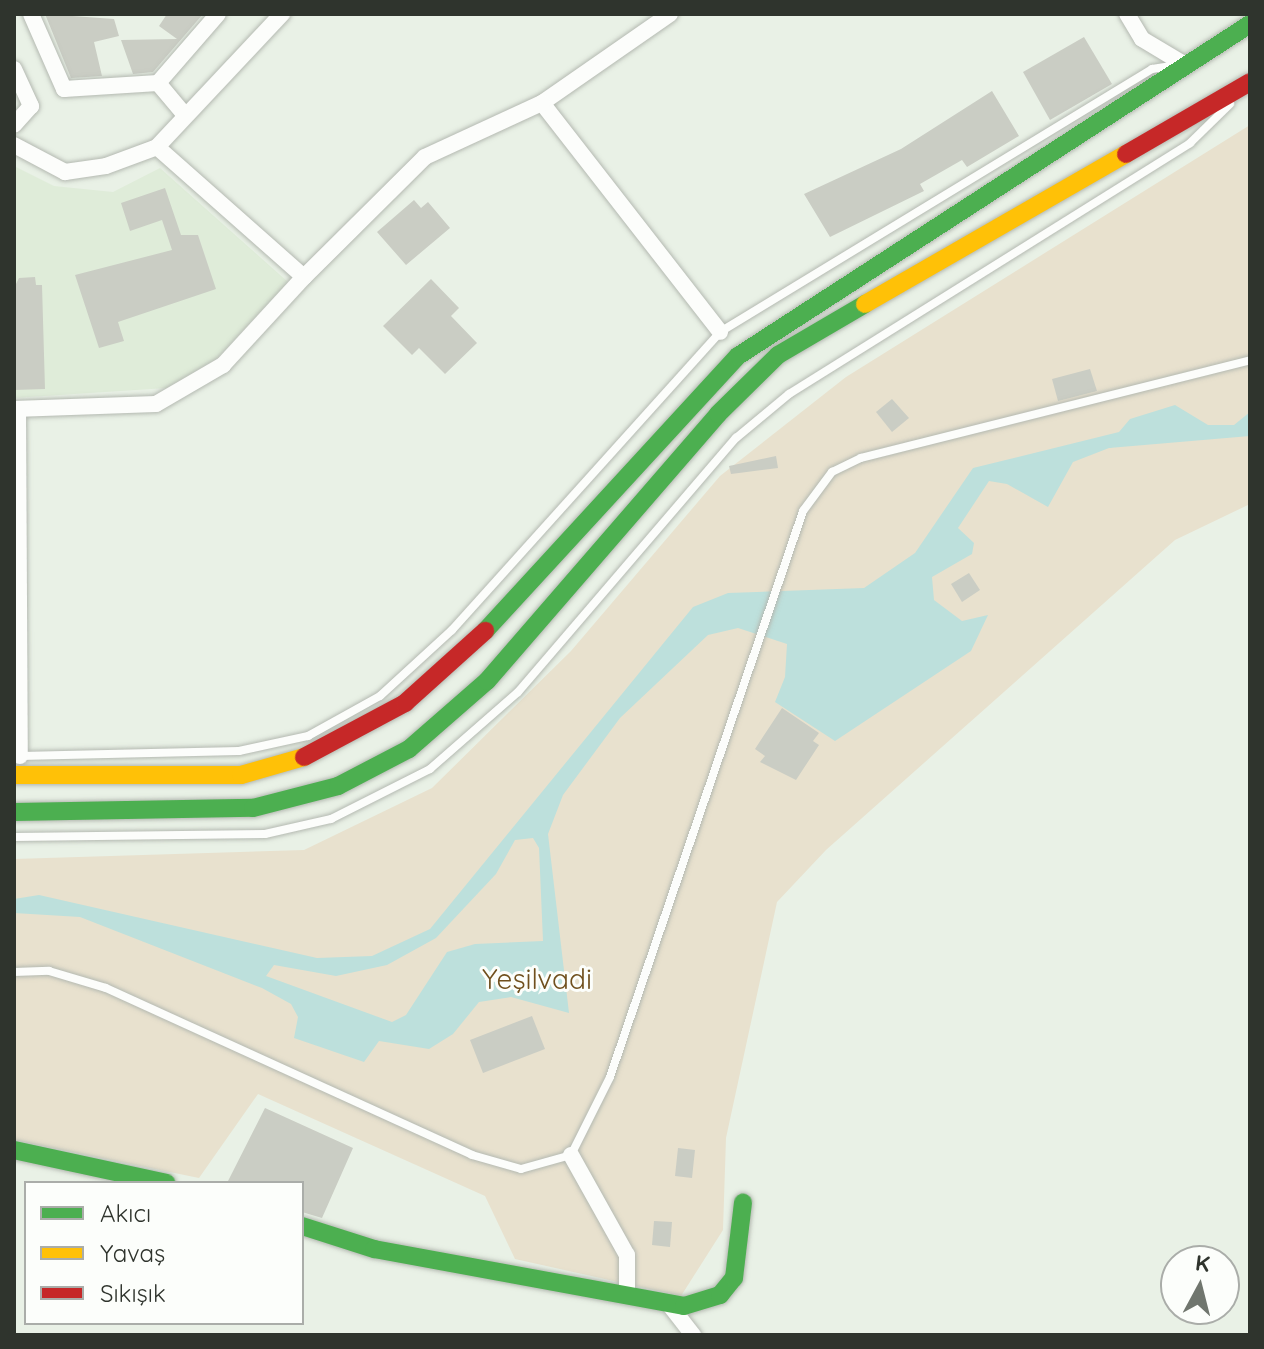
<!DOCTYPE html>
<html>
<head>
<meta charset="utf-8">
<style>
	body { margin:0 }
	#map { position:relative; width:1264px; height:1349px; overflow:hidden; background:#e9f1e6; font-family:Quicksand,sans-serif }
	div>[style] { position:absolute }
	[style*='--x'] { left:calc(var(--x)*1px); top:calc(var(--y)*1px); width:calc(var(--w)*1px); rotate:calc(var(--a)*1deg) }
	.built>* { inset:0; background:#dfecd9 }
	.green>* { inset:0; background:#e8e1ce }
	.water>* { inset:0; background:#bde0dc }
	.building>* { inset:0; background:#cacdc4 }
	.roads { filter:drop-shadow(0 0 2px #b4b9b1) drop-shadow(0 0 2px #b4b9b1) }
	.lane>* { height:8px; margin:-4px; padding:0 4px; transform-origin:4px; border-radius:4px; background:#fcfdfb }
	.street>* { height:16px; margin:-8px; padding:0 8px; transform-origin:8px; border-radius:8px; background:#fcfdfb }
	.fast>* { height:18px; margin:-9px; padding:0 9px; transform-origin:9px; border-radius:9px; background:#4caf50 }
	.slow>* { height:18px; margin:-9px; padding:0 9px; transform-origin:9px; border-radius:9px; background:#ffc107 }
	.jam>* { height:18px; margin:-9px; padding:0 9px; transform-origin:9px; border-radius:9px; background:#c62828 }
	span { translate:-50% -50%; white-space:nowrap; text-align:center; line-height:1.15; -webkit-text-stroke:6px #fcfefb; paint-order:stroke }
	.park-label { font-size:28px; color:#70501e }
	.frame { position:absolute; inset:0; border:16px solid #2f342d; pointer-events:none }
	.legend { position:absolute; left:24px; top:1181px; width:280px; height:144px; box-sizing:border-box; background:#fcfefb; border:2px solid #aaada9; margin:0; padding:10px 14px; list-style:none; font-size:24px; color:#2f342d }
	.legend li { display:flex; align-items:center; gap:16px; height:40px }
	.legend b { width:40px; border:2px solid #aaada9 }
	.north { position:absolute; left:1160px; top:1245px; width:80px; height:80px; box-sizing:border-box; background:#fcfefb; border:2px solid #aaada9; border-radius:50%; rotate:7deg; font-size:22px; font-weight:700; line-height:32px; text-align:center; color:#2f342d }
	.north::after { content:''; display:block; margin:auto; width:28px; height:36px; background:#70766e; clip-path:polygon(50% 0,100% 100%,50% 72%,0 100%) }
</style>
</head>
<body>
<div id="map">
	<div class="built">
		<div style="clip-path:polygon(14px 166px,54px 186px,113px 192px,160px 168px,288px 282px,216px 359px,166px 388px,14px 398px)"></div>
	</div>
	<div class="green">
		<div style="clip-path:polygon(1250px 125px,1250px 504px,1175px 540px,826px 850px,777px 902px,726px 1138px,723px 1230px,681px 1296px,515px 1259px,485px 1196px,258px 1094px,199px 1178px,14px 1140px,14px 859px,304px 850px,432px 788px,571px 651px,720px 476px,846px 377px)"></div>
	</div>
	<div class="water">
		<div style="clip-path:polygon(evenodd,1175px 405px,1208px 425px,1234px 425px,1250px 412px,1250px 436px,1109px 448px,1073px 462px,1048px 507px,1007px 484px,989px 481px,958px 528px,974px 543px,972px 554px,932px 577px,934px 600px,962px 621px,988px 615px,971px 651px,835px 741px,775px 702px,785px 677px,787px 644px,738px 628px,708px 635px,620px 718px,563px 795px,548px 834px,569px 1013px,511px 997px,479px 1002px,453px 1034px,429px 1049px,379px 1041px,364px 1062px,294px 1038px,298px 1017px,291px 1004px,262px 988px,80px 917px,14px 913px,14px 899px,39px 895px,317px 958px,372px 956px,430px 929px,693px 607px,728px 593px,864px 588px,915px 553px,973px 468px,1119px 432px,1130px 419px,1175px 405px,533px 838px,539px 848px,543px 941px,475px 944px,447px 952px,406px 1015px,392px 1022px,266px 976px,274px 965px,336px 976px,387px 965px,436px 938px,496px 874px,515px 840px,533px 838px)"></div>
	</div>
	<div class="building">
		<div style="clip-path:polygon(45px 14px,114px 19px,119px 36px,94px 42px,102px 76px,71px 78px)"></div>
		<div style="clip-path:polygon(167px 14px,203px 14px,153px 72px,133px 74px,121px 40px,177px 39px,159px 26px)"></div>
		<div style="clip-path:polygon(1084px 37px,1112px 84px,1050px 120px,1023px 72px)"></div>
		<div style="clip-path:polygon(992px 91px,1019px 136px,967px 167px,962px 160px,920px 184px,924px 191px,830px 237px,804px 194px,901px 149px)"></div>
		<div style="clip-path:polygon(165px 188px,181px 235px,198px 235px,216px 289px,118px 322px,124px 341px,99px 348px,75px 275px,172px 250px,162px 220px,130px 231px,121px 203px)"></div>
		<div style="clip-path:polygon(414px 200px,421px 208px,428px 202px,450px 228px,406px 265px,377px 232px)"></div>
		<div style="clip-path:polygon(35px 277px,36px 285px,42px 285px,45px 389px,14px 390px,14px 288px,19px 278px)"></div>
		<div style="clip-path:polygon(431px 279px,459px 308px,451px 316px,477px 343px,445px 374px,419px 348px,412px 355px,383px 326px)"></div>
		<div style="clip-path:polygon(1090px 369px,1097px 391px,1058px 401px,1052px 379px)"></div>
		<div style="clip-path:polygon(892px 399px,909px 418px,892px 432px,876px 412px)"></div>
		<div style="clip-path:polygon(776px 456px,778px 468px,731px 474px,729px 466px)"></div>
		<div style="clip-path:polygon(969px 573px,980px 590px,962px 602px,951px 584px)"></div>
		<div style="clip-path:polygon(782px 708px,819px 733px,813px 741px,819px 745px,796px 780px,760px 762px,765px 756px,755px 749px)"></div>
		<div style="clip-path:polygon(532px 1016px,545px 1049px,483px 1073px,470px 1040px)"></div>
		<div style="clip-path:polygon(265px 1108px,353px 1148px,322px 1218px,302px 1212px,302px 1183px,227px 1183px)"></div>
		<div style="clip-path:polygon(678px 1148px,695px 1150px,692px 1178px,675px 1176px)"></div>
		<div style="clip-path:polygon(654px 1221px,672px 1222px,670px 1247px,652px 1245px)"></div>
	</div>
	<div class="roads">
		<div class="lane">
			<div style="--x:20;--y:756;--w:219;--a:-1.3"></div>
			<div style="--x:239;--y:751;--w:71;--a:-12.3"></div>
			<div style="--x:308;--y:736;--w:82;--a:-29.1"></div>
			<div style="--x:380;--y:696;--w:98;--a:-42.5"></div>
			<div style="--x:452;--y:630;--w:401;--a:-48"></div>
			<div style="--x:720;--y:332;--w:506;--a:-31.33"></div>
			<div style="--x:1152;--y:69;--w:18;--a:-9"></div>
			<div style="--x:14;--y:837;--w:251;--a:-0.7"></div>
			<div style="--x:265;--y:834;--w:68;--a:-12.8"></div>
			<div style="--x:331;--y:819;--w:111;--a:-26.8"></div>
			<div style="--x:430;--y:769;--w:117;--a:-41.2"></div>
			<div style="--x:518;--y:692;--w:335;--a:-49.4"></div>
			<div style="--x:736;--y:438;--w:69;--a:-39.7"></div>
			<div style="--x:789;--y:394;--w:473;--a:-32"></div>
			<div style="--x:1190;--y:143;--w:56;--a:-44.3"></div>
			<div style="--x:14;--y:972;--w:35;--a:-2"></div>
			<div style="--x:49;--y:971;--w:59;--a:16.6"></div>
			<div style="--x:106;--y:988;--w:402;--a:24.5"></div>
			<div style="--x:472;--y:1155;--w:51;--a:15.9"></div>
			<div style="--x:521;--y:1169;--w:52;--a:-15.6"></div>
			<div style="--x:571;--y:1155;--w:87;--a:-63.4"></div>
			<div style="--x:610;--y:1077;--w:598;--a:-71.17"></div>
			<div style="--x:803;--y:511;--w:49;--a:-53.4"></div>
			<div style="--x:832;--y:472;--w:32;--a:-26"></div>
			<div style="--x:861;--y:458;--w:401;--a:-14.1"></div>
		</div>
		<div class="street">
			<div style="--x:31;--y:14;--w:82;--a:66.3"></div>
			<div style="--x:64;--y:89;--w:94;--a:-3.7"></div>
			<div style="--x:158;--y:83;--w:91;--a:-49"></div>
			<div style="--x:670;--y:14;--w:156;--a:145.2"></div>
			<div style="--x:542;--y:103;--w:290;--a:52.1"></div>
			<div style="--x:1127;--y:14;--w:29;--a:59"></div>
			<div style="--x:1142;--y:39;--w:47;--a:31"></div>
			<div style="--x:14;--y:69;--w:41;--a:65.3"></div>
			<div style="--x:31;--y:106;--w:25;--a:132"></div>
			<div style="--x:158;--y:83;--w:39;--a:50"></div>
			<div style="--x:14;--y:145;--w:58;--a:27.9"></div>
			<div style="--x:65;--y:172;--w:41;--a:-8.3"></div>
			<div style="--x:106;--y:166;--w:54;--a:-20.4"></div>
			<div style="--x:157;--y:147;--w:196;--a:41.5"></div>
			<div style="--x:304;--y:277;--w:170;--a:-44.8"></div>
			<div style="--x:425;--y:157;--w:129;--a:-24.8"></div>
			<div style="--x:157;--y:147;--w:183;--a:-46.8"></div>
			<div style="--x:14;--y:409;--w:142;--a:-2"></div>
			<div style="--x:156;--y:404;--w:78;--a:-30.2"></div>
			<div style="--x:223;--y:365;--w:120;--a:-47.4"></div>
			<div style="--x:18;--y:409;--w:347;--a:89.7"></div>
			<div style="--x:571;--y:1155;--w:115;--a:60.8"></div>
			<div style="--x:627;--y:1255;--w:40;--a:90"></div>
			<div style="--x:668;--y:1303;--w:41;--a:52"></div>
		</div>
		<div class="fast">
			<div style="--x:485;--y:631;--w:374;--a:-47.4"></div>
			<div style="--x:738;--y:356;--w:610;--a:-32.96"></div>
			<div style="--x:14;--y:812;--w:239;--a:-1"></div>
			<div style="--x:253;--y:808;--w:88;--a:-14.5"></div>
			<div style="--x:338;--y:786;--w:80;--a:-27.5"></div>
			<div style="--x:409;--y:749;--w:103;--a:-41.1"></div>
			<div style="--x:487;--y:681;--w:353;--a:-49.1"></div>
			<div style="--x:718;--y:414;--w:84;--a:-44.5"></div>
			<div style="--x:778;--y:355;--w:101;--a:-30.4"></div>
			<div style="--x:14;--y:1150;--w:156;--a:12.2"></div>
			<div style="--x:302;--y:1226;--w:76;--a:17.7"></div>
			<div style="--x:374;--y:1249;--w:315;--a:10.4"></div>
			<div style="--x:684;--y:1306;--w:38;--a:-17"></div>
			<div style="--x:720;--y:1295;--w:22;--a:-51"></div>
			<div style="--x:734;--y:1278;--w:76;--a:-83.2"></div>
		</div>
		<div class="slow">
			<div style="--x:865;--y:304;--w:301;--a:-29.9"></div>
			<div style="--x:14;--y:775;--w:227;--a:0"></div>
			<div style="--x:241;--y:775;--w:66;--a:-15.9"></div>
		</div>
		<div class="jam">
			<div style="--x:1126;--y:154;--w:143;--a:-30.1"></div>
			<div style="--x:304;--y:757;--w:115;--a:-28.1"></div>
			<div style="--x:405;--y:703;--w:108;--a:-42"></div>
		</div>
	</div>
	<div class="park-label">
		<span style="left:537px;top:979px">Yeşilvadi</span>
	</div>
	<div class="frame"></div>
	<ul class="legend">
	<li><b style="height:10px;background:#4caf50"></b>Akıcı</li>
	<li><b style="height:10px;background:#ffc107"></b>Yavaş</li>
	<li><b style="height:10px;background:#c62828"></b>Sıkışık</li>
	</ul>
	<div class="north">K</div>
</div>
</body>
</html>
